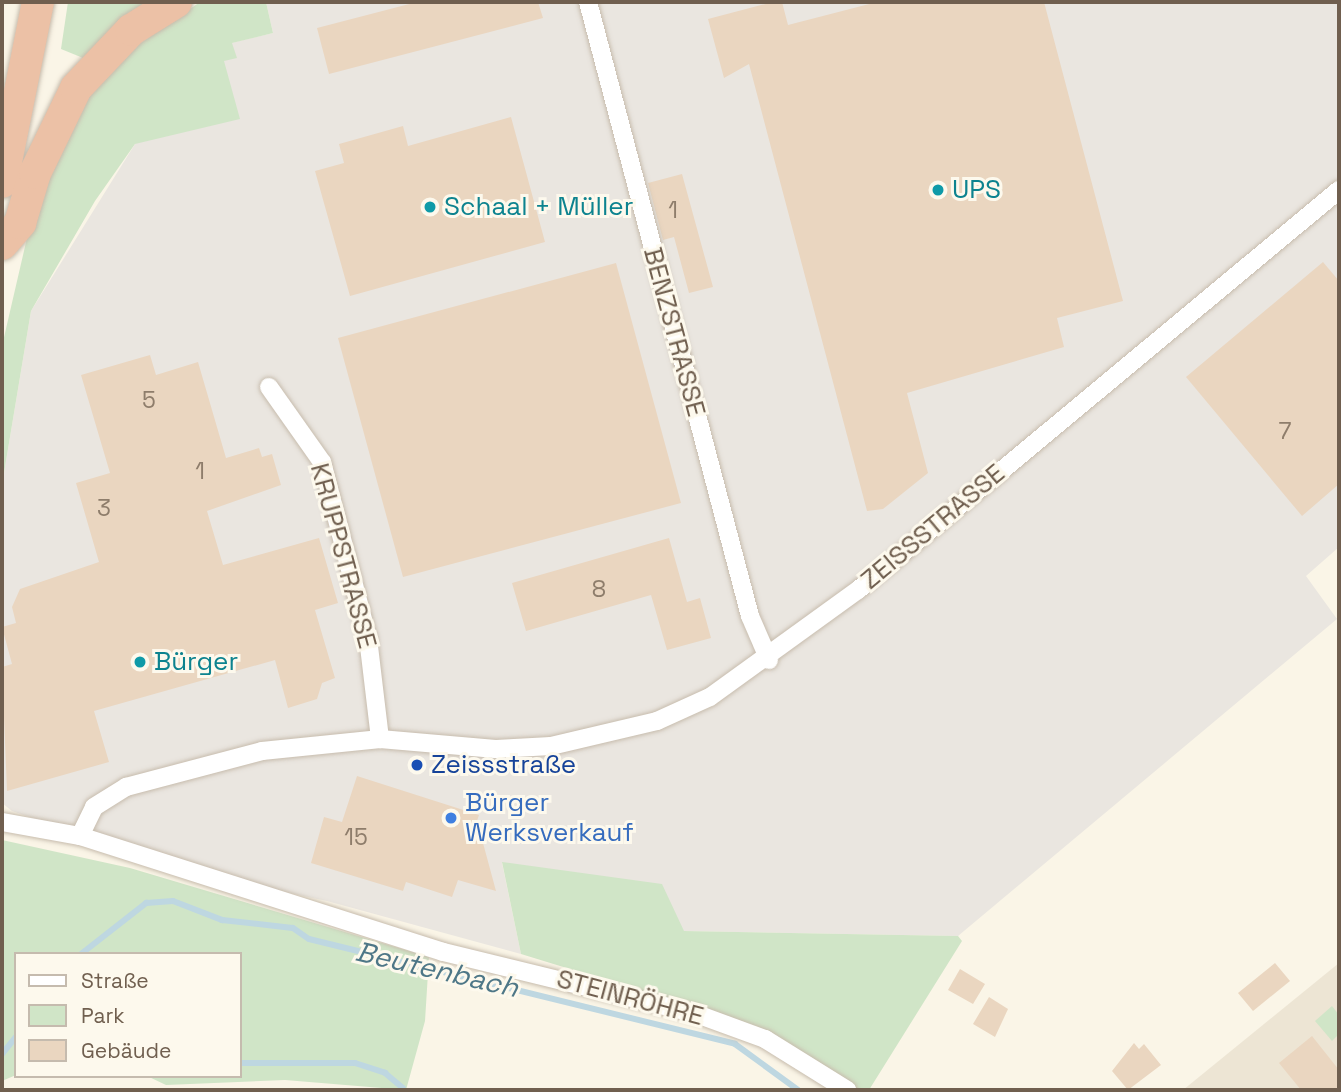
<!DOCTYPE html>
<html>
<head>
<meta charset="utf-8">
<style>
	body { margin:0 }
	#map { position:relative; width:1341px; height:1092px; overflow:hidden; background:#faf5e7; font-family:"Space Grotesk",sans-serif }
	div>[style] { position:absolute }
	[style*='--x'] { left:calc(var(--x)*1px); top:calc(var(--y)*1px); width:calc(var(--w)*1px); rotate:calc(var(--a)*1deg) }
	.residential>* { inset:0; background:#ede5d4 }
	.industrial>* { inset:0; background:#eae6e0 }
	.green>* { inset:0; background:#d0e5c7 }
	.stream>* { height:6px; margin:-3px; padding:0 3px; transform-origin:3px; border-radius:3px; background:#bed7e1 }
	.building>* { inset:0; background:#ead6c0 }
	.roads { filter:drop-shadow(0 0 2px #c7bcad) drop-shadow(0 0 2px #c7bcad) }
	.street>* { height:18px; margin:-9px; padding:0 9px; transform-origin:9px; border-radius:9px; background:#fff }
	.highway>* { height:32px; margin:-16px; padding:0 16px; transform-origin:16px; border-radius:16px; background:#ecc1a6 }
	.dots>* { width:19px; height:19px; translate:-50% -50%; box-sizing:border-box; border:4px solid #fdf9ed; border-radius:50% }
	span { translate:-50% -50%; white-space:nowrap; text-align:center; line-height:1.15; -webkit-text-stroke:6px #fdf9ed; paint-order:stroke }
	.number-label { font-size:23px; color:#8e7d6b }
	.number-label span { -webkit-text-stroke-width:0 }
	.culture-label { font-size:26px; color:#0d838f }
	.left { translate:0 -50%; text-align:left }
	.street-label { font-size:26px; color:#705f4f }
	.transit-label { font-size:26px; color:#164399 }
	.shop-label { font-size:26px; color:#366cbe }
	.water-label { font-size:28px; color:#4e7787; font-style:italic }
	.frame { position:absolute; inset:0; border:4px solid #705f4f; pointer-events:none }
	.legend { position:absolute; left:14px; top:952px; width:228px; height:126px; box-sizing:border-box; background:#fdf9ed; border:2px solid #c5bbae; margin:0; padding:9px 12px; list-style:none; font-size:21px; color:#705f4f }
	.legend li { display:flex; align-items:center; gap:14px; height:35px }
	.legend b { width:35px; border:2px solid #c5bbae }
</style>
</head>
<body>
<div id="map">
	<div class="residential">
		<div style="clip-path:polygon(1339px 963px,1339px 1090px,1183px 1090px)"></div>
	</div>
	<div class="industrial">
		<div style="clip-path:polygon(266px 2px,1339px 2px,1339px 547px,1306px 576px,1337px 619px,958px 936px,683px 931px,502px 863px,521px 954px,327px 901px,191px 872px,12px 811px,2px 803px,2px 485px,31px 311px,135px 144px,224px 61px,231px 43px,273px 33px)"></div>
	</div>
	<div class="green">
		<div style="clip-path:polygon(68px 2px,156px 2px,88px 60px,61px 49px)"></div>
		<div style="clip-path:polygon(200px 2px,266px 2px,273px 33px,232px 43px,237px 58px,224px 61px,240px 119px,135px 144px,95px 201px,31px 311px,2px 485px,2px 346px,39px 186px,105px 68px)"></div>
		<div style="clip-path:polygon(2px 840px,130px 868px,429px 957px,425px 1021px,406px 1090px,285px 1080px,166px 1085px,147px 1076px,240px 1076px,240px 954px,16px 954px,16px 1075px,2px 1081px)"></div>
		<div style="clip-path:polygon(502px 862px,662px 884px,684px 931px,958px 936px,962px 941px,869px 1090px,849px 1090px,697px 1008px,521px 954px)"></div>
		<div style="clip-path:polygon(1332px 1006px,1339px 1015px,1339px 1034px,1332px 1041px,1315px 1021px)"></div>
	</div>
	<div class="stream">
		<div style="--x:81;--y:954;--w:83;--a:-38.1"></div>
		<div style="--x:146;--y:903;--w:27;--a:-4"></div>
		<div style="--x:173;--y:901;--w:53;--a:21.2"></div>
		<div style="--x:222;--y:920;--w:71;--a:6.4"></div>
		<div style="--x:293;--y:928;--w:19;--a:35"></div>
		<div style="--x:309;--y:939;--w:439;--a:13.8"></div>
		<div style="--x:735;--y:1044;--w:78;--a:36.1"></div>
		<div style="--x:2;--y:1054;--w:22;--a:-51"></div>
		<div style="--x:240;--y:1063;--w:115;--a:0"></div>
		<div style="--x:355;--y:1063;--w:32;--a:18"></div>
		<div style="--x:385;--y:1073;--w:23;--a:40"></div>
	</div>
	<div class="building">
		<div style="clip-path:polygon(417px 2px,538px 2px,543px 18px,329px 74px,317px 28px)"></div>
		<div style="clip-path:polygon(773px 2px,782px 2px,788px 25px,877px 2px,1044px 2px,1123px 301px,1057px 318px,1064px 347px,907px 393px,928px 473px,883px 509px,867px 511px,749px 64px,724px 78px,708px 19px)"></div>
		<div style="clip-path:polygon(511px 117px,545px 242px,350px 296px,315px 171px,344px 163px,339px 144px,403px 126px,408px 146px)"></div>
		<div style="clip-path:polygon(682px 174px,713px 287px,689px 293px,674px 237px,663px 240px,648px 183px)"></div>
		<div style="clip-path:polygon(1323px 262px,1339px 281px,1339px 484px,1302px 516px,1186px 377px)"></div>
		<div style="clip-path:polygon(616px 263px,681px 503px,403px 577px,338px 338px)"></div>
		<div style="clip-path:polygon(150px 355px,156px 375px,198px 362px,226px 458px,259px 448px,262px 457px,272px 454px,281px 485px,207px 511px,223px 565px,319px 538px,338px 603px,315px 610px,335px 678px,322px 683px,317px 699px,288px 708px,275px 660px,94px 711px,109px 762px,7px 791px,2px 667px,12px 664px,2px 627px,16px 623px,12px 607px,20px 589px,99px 562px,76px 483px,110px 473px,81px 375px)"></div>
		<div style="clip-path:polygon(669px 538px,687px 602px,700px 598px,711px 638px,667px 650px,651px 595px,526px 631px,512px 583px)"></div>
		<div style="clip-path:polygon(357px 776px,479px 815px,471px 839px,483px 843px,496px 891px,458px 880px,452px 897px,406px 882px,403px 891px,311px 863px,324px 817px,342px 822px)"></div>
		<div style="clip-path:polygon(1275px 963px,1290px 981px,1253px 1011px,1238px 993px)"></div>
		<div style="clip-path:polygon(960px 969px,985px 984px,973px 1004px,948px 990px)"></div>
		<div style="clip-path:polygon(989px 997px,1008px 1009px,995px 1037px,973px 1024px)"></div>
		<div style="clip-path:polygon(1312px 1036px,1339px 1070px,1339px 1090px,1301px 1090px,1279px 1063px)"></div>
		<div style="clip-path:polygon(1134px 1043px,1139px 1049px,1144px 1044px,1161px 1065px,1128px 1090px,1112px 1071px)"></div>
	</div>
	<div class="roads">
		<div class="street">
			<div style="--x:588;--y:2;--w:635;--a:75.22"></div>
			<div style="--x:750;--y:616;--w:48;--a:66.6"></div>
			<div style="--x:269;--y:387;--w:92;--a:54.8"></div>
			<div style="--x:322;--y:462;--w:182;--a:75.4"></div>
			<div style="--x:368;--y:638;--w:102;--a:83.2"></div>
			<div style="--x:2;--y:822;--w:79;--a:10.2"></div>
			<div style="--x:80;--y:836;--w:381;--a:17.7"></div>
			<div style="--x:443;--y:952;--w:258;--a:13.7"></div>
			<div style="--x:694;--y:1013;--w:76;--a:20.1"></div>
			<div style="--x:765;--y:1039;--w:97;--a:31.9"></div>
			<div style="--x:80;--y:836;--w:32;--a:-64"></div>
			<div style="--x:94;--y:807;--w:38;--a:-32"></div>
			<div style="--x:126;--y:787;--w:141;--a:-14.8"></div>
			<div style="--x:262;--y:751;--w:119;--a:-5.8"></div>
			<div style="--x:380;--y:739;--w:116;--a:4.9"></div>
			<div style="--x:496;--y:749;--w:55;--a:-3.1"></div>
			<div style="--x:551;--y:746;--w:109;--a:-13.3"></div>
			<div style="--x:657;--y:721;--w:58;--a:-24.4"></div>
			<div style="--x:710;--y:697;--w:183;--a:-35.9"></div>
			<div style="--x:858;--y:590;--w:626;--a:-39.75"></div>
		</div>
		<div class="highway">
			<div style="--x:2;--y:182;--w:184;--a:-78.7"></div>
			<div style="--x:2;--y:244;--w:28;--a:-49"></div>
			<div style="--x:20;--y:223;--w:52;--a:-73.3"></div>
			<div style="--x:35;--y:173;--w:94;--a:-64.2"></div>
			<div style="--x:76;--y:88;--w:80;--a:-46.5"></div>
			<div style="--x:131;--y:30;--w:53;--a:-31.9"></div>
		</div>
	</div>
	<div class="dots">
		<div style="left:938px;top:190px;background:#0f9aa8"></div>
		<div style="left:430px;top:207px;background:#0f9aa8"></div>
		<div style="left:140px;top:662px;background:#0f9aa8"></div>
		<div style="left:417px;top:765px;background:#1a4fb4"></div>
		<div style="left:451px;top:818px;background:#3f7fe0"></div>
	</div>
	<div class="number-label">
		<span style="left:673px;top:210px">1</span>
		<span style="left:149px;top:400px">5</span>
		<span style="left:1285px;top:431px">7</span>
		<span style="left:200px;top:471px">1</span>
		<span style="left:104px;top:508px">3</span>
		<span style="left:599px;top:589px">8</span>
		<span style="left:356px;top:837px">15</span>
	</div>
	<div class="culture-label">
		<span class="left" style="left:952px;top:190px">UPS</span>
		<span class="left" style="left:444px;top:207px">Schaal + Müller</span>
		<span class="left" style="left:154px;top:662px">Bürger</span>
	</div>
	<div class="street-label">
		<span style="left:674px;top:332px;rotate:75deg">BENZSTRASSE</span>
		<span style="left:933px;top:527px;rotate:-40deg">ZEISSSTRASSE</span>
		<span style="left:343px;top:556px;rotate:75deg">KRUPPSTRASSE</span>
		<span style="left:630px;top:998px;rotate:15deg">STEINRÖHRE</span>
	</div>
	<div class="transit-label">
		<span class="left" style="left:431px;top:765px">Zeissstraße</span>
	</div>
	<div class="shop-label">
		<span class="left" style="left:465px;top:818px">Bürger<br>Werksverkauf</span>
	</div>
	<div class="water-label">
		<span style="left:437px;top:969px;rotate:13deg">Beutenbach</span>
	</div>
	<div class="frame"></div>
	<ul class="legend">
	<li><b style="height:9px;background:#fff"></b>Straße</li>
	<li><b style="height:19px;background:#d0e5c7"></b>Park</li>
	<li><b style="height:19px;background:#ead6c0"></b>Gebäude</li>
	</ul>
</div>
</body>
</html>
